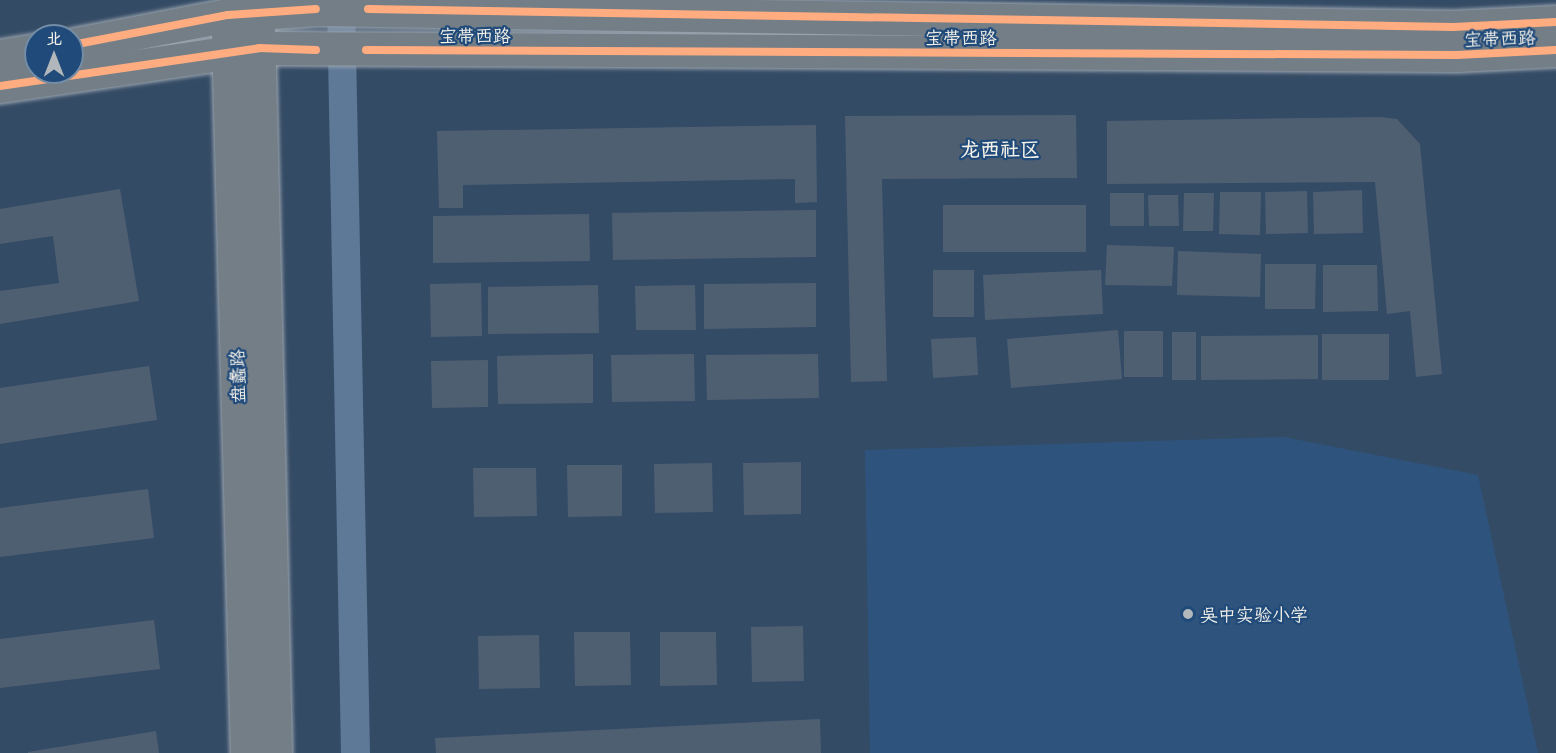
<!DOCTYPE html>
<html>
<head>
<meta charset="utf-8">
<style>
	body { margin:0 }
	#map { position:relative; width:1556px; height:753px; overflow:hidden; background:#344b65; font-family:Mali,"LXGW WenKai TC",sans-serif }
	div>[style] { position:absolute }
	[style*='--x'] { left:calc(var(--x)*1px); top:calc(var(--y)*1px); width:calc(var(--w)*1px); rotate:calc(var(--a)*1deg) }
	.built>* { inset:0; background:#2e547d }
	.water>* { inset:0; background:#5e7998 }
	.building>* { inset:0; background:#4e5f72 }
	.roads { filter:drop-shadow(0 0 2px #9ba5af) drop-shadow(0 0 2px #9ba5af) }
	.major>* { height:33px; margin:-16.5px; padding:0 16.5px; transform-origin:16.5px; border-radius:16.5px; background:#737e87 }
	.cycleway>* { height:8px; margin:-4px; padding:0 4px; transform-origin:4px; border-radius:4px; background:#ffac80 }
	.dots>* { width:16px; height:16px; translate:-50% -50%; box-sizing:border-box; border:3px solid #1f4a7a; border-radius:50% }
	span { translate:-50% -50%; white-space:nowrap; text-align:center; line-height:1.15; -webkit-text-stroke:4.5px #1f4a7a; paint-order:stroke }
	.street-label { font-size:18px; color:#f4f1e8 }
	.poi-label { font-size:18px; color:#f4f1e8 }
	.left { translate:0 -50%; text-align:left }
	.neighbourhood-label { font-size:20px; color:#f4f1e8; font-weight:700 }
	.north { position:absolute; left:24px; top:24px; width:60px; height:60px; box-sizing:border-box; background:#1f4a7a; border:2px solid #748da6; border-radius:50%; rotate:0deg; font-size:16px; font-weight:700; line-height:24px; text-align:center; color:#f4f1e8 }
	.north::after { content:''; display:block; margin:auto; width:21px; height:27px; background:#b1b7ba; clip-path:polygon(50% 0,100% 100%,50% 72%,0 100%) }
</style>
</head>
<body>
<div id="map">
	<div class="built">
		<div style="clip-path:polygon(1284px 437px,1478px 475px,1538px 753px,870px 753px,865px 450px)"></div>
	</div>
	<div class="water">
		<div style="clip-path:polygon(327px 0,355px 0,370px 753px,341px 753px)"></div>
	</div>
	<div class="building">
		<div style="clip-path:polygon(1076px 115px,1077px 178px,882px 179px,887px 381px,851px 382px,845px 116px)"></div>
		<div style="clip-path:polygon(1380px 117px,1397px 119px,1420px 144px,1442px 374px,1416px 377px,1410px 311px,1387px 314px,1375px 182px,1107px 184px,1107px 121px)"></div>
		<div style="clip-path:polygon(816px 125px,817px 202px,795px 203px,795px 179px,463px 185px,463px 208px,439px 208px,437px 131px)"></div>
		<div style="clip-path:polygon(120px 189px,139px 301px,0 324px,0 291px,59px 283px,53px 236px,0 244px,0 209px)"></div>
		<div style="clip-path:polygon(1362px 190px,1363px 233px,1314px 234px,1313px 192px)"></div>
		<div style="clip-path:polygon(1307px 191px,1308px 233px,1266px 234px,1265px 192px)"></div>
		<div style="clip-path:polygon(1220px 192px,1261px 192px,1260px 235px,1219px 234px)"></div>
		<div style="clip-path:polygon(1110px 193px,1144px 193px,1144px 226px,1110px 226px)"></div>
		<div style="clip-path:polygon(1184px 193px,1214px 193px,1213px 231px,1183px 231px)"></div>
		<div style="clip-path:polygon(1148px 195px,1178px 195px,1179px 226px,1149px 226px)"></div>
		<div style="clip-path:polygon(943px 205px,1086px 205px,1086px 252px,943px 252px)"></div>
		<div style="clip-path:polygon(816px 210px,816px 257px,613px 260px,612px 213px)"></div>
		<div style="clip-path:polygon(589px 214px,590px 261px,433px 263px,433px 216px)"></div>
		<div style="clip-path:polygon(1107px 245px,1174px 247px,1172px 286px,1105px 285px)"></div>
		<div style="clip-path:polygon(1178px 251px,1261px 254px,1260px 297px,1177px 295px)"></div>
		<div style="clip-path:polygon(1265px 264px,1316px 264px,1315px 309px,1265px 309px)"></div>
		<div style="clip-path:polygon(1323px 265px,1377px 265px,1378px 311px,1323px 312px)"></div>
		<div style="clip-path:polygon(933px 270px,974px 270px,974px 317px,933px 317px)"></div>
		<div style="clip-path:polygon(1101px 270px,1103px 314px,985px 320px,983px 275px)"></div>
		<div style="clip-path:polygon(481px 283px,482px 336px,431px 337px,430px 284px)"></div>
		<div style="clip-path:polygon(816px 283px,816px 327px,704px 329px,704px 284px)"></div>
		<div style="clip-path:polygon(598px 285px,599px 333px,488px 334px,488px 287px)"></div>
		<div style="clip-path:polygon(695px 285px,696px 330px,636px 330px,635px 286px)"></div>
		<div style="clip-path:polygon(1118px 330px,1122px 379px,1011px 388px,1007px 339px)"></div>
		<div style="clip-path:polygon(1124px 331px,1163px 331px,1163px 377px,1124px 377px)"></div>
		<div style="clip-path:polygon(1172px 332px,1196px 332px,1196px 380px,1172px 380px)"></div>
		<div style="clip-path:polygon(1322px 334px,1389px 334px,1389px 380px,1322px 380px)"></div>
		<div style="clip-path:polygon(1318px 335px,1318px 379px,1201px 380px,1201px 336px)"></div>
		<div style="clip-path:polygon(976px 337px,978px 375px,933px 378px,931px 339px)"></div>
		<div style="clip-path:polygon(593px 354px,593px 403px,498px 404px,497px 356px)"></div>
		<div style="clip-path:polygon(694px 354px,695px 401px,612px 402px,611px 355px)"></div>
		<div style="clip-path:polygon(818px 354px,819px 398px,707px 400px,706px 355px)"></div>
		<div style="clip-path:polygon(488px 360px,488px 407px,432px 408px,431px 361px)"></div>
		<div style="clip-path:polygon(149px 366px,157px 420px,0 444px,0 388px)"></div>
		<div style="clip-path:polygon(801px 462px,801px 514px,744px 515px,743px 463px)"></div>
		<div style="clip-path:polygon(712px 463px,713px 512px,655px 513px,654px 464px)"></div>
		<div style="clip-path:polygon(567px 465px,622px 465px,622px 516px,568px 517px)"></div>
		<div style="clip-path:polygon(473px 468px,536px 468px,537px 516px,474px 517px)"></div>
		<div style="clip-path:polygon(148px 489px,154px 538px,0 557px,0 508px)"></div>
		<div style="clip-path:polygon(154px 620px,160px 669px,0 688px,0 639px)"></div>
		<div style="clip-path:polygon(803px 626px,804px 681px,752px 682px,751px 627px)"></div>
		<div style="clip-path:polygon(574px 632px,630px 632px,631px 685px,575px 686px)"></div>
		<div style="clip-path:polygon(660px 632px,716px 632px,717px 685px,660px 686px)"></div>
		<div style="clip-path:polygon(539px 635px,540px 688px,479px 689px,478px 636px)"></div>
		<div style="clip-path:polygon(820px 719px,821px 753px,436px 753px,435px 738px)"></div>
		<div style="clip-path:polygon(156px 731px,159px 753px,28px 753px,28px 752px)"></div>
	</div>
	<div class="roads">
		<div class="major">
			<div style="--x:258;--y:26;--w:727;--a:88.66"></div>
			<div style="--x:228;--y:32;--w:721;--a:88.49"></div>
			<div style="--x:72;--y:45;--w:159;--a:-10.9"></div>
			<div style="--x:228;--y:15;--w:88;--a:-3.9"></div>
			<div style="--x:316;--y:9;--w:1137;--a:0.91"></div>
			<div style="--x:1453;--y:27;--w:103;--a:-2.8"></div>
			<div style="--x:0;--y:56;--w:36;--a:-9"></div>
			<div style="--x:0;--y:86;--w:262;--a:-8.3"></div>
			<div style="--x:259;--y:48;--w:1198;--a:0.33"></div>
			<div style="--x:1457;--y:55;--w:99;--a:-2.9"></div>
		</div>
	</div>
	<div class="cycleway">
		<div style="--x:368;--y:9;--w:1085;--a:0.95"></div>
		<div style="--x:1453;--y:27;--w:103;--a:-2.8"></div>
		<div style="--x:72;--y:45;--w:159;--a:-10.9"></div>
		<div style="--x:228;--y:15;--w:88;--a:-3.9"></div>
		<div style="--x:366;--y:50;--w:1091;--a:0.26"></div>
		<div style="--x:1457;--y:55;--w:99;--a:-2.9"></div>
		<div style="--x:0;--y:86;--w:262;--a:-8.3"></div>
		<div style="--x:259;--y:48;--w:57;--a:2"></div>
	</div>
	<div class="dots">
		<div style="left:1188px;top:614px;background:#b1b7ba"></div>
	</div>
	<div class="street-label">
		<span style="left:475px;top:35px">宝带西路</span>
		<span style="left:961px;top:37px">宝带西路</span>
		<span style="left:1500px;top:38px;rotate:-2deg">宝带西路</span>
		<span style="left:237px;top:376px;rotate:-91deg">盘蠡路</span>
	</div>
	<div class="poi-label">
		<span class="left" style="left:1200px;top:614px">吴中实验小学</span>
	</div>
	<div class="neighbourhood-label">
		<span style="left:1000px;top:148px">龙西社区</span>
	</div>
	<div class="north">北</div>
</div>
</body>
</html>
